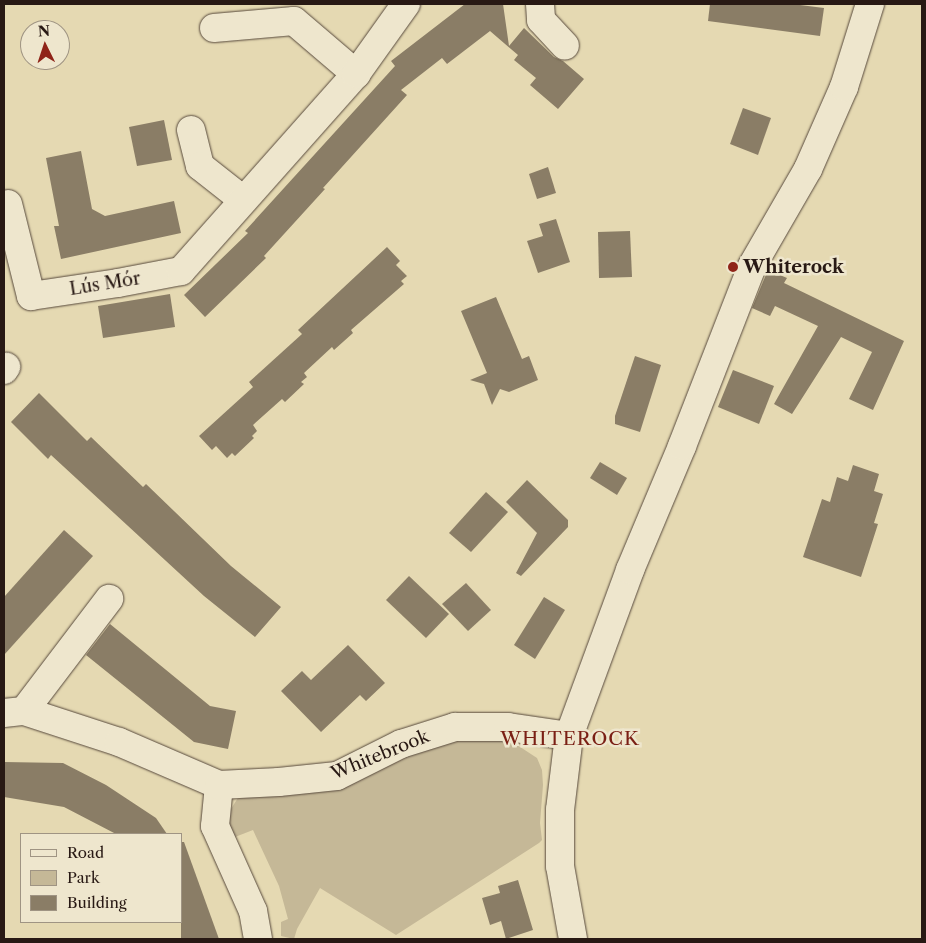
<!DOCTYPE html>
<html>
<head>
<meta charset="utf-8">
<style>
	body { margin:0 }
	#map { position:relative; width:926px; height:943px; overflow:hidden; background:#e5d9b2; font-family:"Libre Caslon Text",serif }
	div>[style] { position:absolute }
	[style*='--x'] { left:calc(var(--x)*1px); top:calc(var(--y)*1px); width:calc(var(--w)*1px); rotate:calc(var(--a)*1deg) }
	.green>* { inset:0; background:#c5b897 }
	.building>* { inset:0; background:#8a7d66 }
	.roads { filter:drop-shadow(0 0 1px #57493c) drop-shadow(0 0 1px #57493c) }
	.minor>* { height:28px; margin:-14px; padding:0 14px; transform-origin:14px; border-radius:14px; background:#eee6cd }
	.tertiary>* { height:28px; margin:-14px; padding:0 14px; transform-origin:14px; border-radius:14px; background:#eee6cd }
	.dots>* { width:14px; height:14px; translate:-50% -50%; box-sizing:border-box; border:2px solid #eee6cd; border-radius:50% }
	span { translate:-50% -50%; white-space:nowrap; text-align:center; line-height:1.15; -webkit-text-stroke:5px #eee6cd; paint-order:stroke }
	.poi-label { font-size:18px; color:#281914; font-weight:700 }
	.left { translate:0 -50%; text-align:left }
	.street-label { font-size:18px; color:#281914 }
	.neighbourhood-label { font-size:19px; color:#7a1f14; letter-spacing:1px }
	.frame { position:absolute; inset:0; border:5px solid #281914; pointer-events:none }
	.legend { position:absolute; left:20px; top:833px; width:162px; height:90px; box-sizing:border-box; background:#eee6cd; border:1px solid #9f9483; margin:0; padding:6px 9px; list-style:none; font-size:15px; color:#281914 }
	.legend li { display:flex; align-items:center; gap:10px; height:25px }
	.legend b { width:25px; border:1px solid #9f9483 }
	.north { position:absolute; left:20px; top:20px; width:50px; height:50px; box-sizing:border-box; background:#eee6cd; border:1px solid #9f9483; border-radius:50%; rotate:356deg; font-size:14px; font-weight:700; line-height:20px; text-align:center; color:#281914 }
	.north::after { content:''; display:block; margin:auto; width:18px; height:22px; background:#8f2418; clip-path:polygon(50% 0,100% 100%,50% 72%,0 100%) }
</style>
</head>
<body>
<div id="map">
	<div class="green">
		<div style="clip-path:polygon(463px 736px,511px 741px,537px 758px,542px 770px,543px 785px,540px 823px,542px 840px,539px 843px,396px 935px,320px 888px,297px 929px,294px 939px,281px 936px,281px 922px,288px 919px,279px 886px,253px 830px,235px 837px,229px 824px,231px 809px,241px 793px,350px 782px,441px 742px)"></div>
	</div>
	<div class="building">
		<div style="clip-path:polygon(465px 4px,503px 4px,509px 46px,524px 28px,554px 57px,563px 61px,584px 79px,558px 109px,530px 85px,536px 78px,514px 60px,518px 55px,490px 31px,447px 64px,442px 58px,401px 90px,407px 95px,323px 188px,325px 189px,264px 256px,266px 258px,205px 317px,184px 295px,248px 233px,245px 231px,395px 66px,391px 61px)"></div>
		<div style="clip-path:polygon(710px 4px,792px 4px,824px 8px,820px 36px,708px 21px)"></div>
		<div style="clip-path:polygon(743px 108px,771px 118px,758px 155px,730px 144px)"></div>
		<div style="clip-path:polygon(164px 120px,172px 160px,137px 166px,129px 127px)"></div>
		<div style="clip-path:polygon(81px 151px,92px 209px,105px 216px,174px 201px,181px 233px,61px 259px,54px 226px,59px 226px,46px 158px)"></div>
		<div style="clip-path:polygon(548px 167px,556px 193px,537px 199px,529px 174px)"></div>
		<div style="clip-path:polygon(556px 219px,570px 262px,538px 273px,527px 241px,543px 236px,539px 224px)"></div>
		<div style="clip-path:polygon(630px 231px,632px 277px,599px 278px,598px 232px)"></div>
		<div style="clip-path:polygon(387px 247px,400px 261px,396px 265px,407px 276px,401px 281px,404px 284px,351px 330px,353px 333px,334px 350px,332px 347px,304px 373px,307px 377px,301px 382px,304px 384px,285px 402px,282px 399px,253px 425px,257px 431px,252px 436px,254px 438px,235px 456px,232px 453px,227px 458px,216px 446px,212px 450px,199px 436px,253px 387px,249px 382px,302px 334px,298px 330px)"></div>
		<div style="clip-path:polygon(768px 270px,787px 278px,784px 283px,904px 341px,873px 410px,849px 399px,872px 352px,841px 337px,792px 414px,774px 404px,818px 326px,775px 306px,770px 316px,752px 308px)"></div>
		<div style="clip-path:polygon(170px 294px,175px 327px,103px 338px,98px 306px)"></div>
		<div style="clip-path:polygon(496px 297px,522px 359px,529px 356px,538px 380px,509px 392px,500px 389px,492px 405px,484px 384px,470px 380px,487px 373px,461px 311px)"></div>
		<div style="clip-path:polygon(635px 356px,661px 365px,640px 432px,615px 424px,615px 416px)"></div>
		<div style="clip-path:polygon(733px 370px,774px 386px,759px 424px,718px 407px)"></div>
		<div style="clip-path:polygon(39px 393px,87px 441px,91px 437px,143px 487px,146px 484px,231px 566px,281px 607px,255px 637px,204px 596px,51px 455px,48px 459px,11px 422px)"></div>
		<div style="clip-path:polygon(600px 462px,627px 478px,617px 495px,590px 478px)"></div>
		<div style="clip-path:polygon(853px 465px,879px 474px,874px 491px,883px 494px,874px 523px,878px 524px,861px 577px,803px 557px,822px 499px,830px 502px,837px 477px,848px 481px)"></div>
		<div style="clip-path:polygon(527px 480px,568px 520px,568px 527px,521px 576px,516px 573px,537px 533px,506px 502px)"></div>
		<div style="clip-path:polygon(486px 492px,508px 512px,471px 552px,449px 533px)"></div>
		<div style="clip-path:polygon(64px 530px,93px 556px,4px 655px,4px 597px)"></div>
		<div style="clip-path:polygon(409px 576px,449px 614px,426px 638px,386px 600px)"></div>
		<div style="clip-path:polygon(466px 583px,491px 610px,468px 631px,442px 604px)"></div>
		<div style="clip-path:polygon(544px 597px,565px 610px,535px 659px,514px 645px)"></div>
		<div style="clip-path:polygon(110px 624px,210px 706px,236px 711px,228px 749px,194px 742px,86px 655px)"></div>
		<div style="clip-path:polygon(348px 645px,385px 683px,366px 701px,360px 695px,321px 732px,281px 691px,302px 671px,311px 680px)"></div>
		<div style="clip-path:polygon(4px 762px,63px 763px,106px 785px,156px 818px,167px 834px,116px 834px,64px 807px,4px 797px)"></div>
		<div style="clip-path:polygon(181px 842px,184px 842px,219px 939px,181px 939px)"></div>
		<div style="clip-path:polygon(518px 880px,533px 930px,506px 939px,501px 921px,490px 925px,482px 898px,500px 893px,498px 886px)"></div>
	</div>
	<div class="roads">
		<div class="minor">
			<div style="--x:540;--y:4;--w:16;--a:86"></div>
			<div style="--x:541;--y:20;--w:35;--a:47"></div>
			<div style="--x:214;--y:28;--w:80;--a:-5"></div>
			<div style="--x:294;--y:21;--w:82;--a:40.5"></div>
			<div style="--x:191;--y:130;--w:37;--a:76"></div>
			<div style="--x:200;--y:166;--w:55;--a:38.3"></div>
			<div style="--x:8;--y:204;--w:95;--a:76"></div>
			<div style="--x:31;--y:296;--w:88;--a:-8.5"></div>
			<div style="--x:118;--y:283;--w:64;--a:-10.8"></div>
			<div style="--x:181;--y:271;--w:264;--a:-48.4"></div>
			<div style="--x:356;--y:74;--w:86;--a:-54.5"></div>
			<div style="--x:4;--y:370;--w:4;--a:-56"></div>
			<div style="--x:24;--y:711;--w:141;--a:-52.8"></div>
			<div style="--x:4;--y:713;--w:20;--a:-6"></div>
			<div style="--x:24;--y:711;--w:100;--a:18.1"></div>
			<div style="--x:119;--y:742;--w:109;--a:23.3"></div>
			<div style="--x:258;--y:939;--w:28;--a:-100"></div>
			<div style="--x:253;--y:911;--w:93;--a:-114.1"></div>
			<div style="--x:215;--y:826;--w:41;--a:-84.4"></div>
			<div style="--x:219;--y:785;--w:60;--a:-2.9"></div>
			<div style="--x:279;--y:782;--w:58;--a:-5.9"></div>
			<div style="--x:337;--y:776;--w:72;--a:-26.6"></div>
			<div style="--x:401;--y:744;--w:57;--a:-17.5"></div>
			<div style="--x:455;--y:727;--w:53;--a:0"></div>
			<div style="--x:508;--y:727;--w:62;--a:8.4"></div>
		</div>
		<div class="tertiary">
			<div style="--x:573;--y:939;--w:74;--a:-100.1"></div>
			<div style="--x:560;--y:866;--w:56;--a:-90"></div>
			<div style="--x:560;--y:810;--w:75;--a:-83.1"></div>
			<div style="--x:569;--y:736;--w:177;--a:-69.8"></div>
			<div style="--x:630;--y:570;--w:134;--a:-67.2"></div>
			<div style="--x:682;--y:446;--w:193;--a:-68.7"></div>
			<div style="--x:752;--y:266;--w:112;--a:-60"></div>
			<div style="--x:808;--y:169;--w:90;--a:-66.3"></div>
			<div style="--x:844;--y:87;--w:87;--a:-72.6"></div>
		</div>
	</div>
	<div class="dots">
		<div style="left:733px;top:267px;background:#8f2418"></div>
	</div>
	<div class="poi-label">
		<span class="left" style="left:743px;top:267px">Whiterock</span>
	</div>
	<div class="street-label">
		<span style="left:105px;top:284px;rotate:-9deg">Lús Mór</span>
		<span style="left:380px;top:755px;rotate:-22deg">Whitebrook</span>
	</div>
	<div class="neighbourhood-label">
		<span style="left:570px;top:739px">WHITEROCK</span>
	</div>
	<div class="frame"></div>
	<ul class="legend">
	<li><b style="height:6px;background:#eee6cd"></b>Road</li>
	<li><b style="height:14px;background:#c5b897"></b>Park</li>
	<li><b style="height:14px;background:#8a7d66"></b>Building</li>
	</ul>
	<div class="north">N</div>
</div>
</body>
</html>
